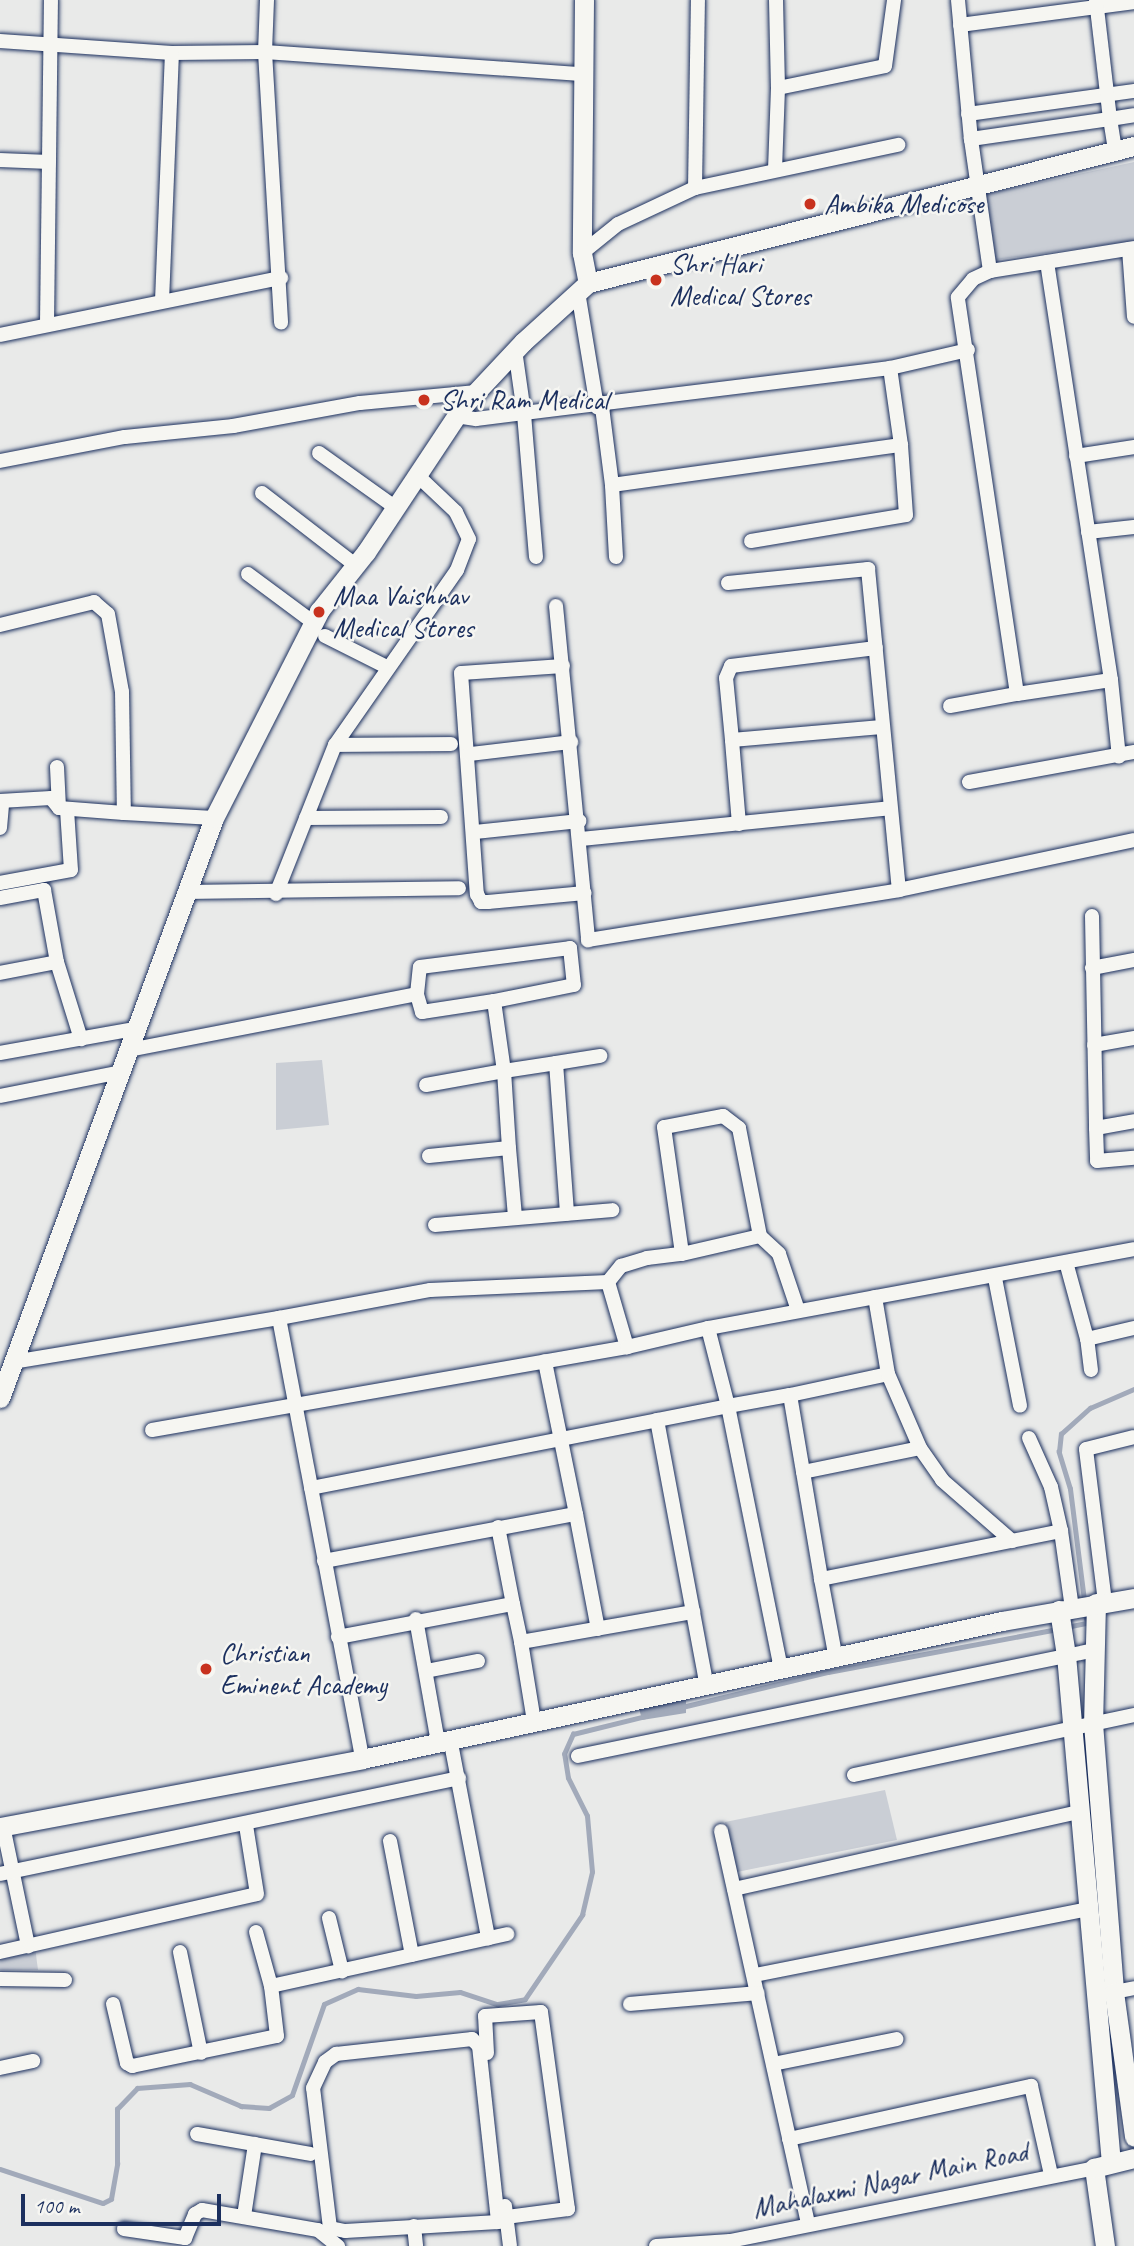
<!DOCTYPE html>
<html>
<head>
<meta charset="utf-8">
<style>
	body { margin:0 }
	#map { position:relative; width:1134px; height:2246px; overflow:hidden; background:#e9eae9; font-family:Caveat,sans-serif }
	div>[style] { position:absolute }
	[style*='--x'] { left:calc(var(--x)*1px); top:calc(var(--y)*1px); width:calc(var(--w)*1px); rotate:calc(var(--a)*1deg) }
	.green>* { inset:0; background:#caced5 }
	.water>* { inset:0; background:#a2aaba }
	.stream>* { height:4.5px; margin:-2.25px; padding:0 2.25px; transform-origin:2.25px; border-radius:2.25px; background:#a2aaba }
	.roads { filter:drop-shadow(0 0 2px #1b2f5e) drop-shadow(0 0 2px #1b2f5e) }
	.street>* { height:14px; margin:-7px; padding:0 7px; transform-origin:7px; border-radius:7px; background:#f6f6f2 }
	.secondary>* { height:19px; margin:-9.5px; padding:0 9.5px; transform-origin:9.5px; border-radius:9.5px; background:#f6f6f2 }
	.dots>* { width:19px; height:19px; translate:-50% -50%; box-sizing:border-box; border:4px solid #f6f6f2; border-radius:50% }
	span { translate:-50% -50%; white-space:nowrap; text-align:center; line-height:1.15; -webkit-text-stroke:5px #f6f6f2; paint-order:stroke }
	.poi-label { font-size:28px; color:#1b2f5e }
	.left { translate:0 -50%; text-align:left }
	.street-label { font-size:28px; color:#1b2f5e }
	.scale { position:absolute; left:21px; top:2194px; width:200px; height:32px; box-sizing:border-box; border:4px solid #1b2f5e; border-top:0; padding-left:9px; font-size:21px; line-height:24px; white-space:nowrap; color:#1b2f5e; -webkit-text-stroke:5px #f6f6f2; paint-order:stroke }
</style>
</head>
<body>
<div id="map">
	<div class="green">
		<div style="clip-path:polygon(1134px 162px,1134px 241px,995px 260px,981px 195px)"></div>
		<div style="clip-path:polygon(322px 1060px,329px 1125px,276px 1130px,276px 1063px)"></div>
		<div style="clip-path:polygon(885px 1790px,897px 1840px,737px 1872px,725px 1822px)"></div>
		<div style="clip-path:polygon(35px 1947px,38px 1970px,0 1970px,0 1957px)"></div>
	</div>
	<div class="water">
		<div style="clip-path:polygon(686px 1695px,686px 1713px,642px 1720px,638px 1704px)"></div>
	</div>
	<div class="stream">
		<div style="--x:1084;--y:1600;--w:112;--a:-97.2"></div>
		<div style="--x:1070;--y:1489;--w:39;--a:-107"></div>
		<div style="--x:1059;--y:1452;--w:18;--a:-84"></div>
		<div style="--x:1061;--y:1434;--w:39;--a:-42"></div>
		<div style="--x:1090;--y:1408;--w:48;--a:-23.4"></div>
		<div style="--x:1066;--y:1627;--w:21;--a:-11"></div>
		<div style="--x:1087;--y:1623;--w:4;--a:-104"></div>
		<div style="--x:682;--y:1707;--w:150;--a:-13.5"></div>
		<div style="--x:828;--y:1672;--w:233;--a:-10.6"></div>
		<div style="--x:0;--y:2169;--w:108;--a:18.3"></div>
		<div style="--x:103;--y:2203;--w:9;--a:-27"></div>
		<div style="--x:111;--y:2199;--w:36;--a:-80"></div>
		<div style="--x:117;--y:2164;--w:55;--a:-90"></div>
		<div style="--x:117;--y:2109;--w:29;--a:-46"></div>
		<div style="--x:137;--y:2088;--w:53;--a:-4.3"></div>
		<div style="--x:190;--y:2084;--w:56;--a:23.3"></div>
		<div style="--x:241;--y:2106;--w:28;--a:4"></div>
		<div style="--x:269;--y:2108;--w:26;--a:-29"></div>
		<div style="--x:292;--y:2095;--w:96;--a:-70.6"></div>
		<div style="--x:324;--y:2004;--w:37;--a:-24"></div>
		<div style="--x:358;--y:1989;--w:58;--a:6.9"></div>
		<div style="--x:416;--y:1996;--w:44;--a:-5.2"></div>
		<div style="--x:460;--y:1992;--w:40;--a:18"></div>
		<div style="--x:498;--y:2004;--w:27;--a:-10"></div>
		<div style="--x:525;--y:1999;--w:102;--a:-55.8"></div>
		<div style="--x:582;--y:1915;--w:44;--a:-76.9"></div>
		<div style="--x:592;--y:1872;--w:56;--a:-95.1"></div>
		<div style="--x:587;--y:1816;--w:42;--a:-116.6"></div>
		<div style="--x:568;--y:1778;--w:24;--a:-99"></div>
		<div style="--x:564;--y:1754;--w:22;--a:-66"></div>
		<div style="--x:573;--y:1734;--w:75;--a:-13.9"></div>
	</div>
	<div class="roads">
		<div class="street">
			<div style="--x:267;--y:0;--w:52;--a:92.2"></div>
			<div style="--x:265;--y:52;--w:271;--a:86.6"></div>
			<div style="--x:776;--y:0;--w:88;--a:88.7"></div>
			<div style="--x:778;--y:88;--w:109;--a:-11.6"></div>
			<div style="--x:885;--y:66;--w:67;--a:-82.2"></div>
			<div style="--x:958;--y:0;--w:140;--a:84.7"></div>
			<div style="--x:960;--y:25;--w:176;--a:-7.5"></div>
			<div style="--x:0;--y:41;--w:172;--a:4"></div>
			<div style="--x:172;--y:53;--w:93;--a:-0.6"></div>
			<div style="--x:265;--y:52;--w:317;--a:4"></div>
			<div style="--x:968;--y:114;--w:168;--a:-7.9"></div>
			<div style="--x:1115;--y:150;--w:31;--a:-99"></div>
			<div style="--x:1110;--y:119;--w:24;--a:-9"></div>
			<div style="--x:0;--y:160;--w:49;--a:2.3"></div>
			<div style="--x:775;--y:170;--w:82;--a:-87.9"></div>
			<div style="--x:695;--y:188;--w:208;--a:-12"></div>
			<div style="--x:1129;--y:249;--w:68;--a:85.8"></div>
			<div style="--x:582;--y:253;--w:46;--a:-38.9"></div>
			<div style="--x:618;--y:224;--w:85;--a:-25.1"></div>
			<div style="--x:695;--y:188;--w:188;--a:-89.1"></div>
			<div style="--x:1047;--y:262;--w:423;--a:81.3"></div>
			<div style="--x:1111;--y:680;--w:77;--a:84.1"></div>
			<div style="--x:990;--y:271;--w:133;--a:-98.2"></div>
			<div style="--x:971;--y:139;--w:140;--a:-8.2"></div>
			<div style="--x:1110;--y:119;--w:120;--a:-96.7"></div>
			<div style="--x:578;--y:292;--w:117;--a:80.6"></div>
			<div style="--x:162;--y:301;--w:248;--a:-87.7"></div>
			<div style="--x:47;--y:324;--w:324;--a:-89.3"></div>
			<div style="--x:0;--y:335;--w:287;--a:-11.5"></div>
			<div style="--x:602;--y:407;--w:79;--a:82.7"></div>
			<div style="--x:456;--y:416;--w:20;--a:9"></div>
			<div style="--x:476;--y:419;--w:48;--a:-7.1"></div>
			<div style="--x:524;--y:413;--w:64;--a:-98.1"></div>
			<div style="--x:319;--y:453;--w:95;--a:35.5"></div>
			<div style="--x:1076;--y:456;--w:59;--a:-8.8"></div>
			<div style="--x:0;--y:461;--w:127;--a:-10.9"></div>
			<div style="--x:125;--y:437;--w:109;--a:-5.8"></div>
			<div style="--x:233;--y:426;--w:129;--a:-10.3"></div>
			<div style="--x:360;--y:403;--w:117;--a:-5.4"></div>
			<div style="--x:262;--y:493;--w:118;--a:37.7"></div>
			<div style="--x:1088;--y:532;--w:46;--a:-6.2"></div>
			<div style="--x:751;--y:541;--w:157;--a:-9.5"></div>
			<div style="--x:906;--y:515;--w:70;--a:-94.1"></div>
			<div style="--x:536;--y:557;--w:144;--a:-94.8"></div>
			<div style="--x:524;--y:413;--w:369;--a:-7"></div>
			<div style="--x:890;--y:368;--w:80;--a:-13"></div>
			<div style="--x:616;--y:557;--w:72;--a:-93.2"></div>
			<div style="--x:612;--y:485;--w:292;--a:-7.9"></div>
			<div style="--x:901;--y:445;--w:78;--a:-98.1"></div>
			<div style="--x:248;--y:574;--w:82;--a:36.6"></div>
			<div style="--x:728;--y:583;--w:141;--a:-5.7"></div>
			<div style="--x:868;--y:569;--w:322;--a:84.5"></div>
			<div style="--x:556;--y:606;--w:336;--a:84.5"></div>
			<div style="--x:588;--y:940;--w:315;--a:-9.1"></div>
			<div style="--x:899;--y:890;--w:240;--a:-12"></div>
			<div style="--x:0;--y:625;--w:97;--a:-13.7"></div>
			<div style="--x:94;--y:602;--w:18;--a:41"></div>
			<div style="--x:108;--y:614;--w:79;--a:79.8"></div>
			<div style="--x:122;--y:692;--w:121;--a:89.1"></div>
			<div style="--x:124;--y:813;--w:90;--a:3.2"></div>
			<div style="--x:325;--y:636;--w:69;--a:26.6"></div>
			<div style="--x:563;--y:666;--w:102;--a:176.1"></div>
			<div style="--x:461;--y:673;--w:222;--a:85.9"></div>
			<div style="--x:477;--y:894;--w:9;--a:63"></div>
			<div style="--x:481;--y:902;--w:7;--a:0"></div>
			<div style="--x:488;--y:902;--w:97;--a:-5.3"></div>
			<div style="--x:1017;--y:694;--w:95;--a:-8.5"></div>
			<div style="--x:950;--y:706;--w:68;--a:-10.2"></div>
			<div style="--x:1017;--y:694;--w:401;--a:-98.5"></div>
			<div style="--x:958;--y:297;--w:23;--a:-50"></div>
			<div style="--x:973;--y:279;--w:19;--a:-25"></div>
			<div style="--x:990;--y:271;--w:146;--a:-9.1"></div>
			<div style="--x:732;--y:740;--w:62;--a:-95.5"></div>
			<div style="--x:726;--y:678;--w:13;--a:-67"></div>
			<div style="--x:731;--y:666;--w:146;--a:-7.1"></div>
			<div style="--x:335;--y:745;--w:213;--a:-55.1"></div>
			<div style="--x:457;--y:570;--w:33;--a:-69"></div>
			<div style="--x:469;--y:539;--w:30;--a:-116"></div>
			<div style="--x:456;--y:512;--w:54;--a:-136.5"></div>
			<div style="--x:470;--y:754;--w:102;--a:-6.8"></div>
			<div style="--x:57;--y:767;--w:41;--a:87.2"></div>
			<div style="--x:969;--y:782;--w:168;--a:-10.3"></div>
			<div style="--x:0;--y:801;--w:51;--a:-3.4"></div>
			<div style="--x:51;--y:798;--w:13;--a:51"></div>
			<div style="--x:59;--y:808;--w:65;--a:4.4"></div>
			<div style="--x:306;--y:818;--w:135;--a:-0.4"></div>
			<div style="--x:739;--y:824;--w:84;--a:-94.8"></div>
			<div style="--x:732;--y:740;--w:150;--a:-5"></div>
			<div style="--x:0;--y:828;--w:23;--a:-85"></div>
			<div style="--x:475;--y:832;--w:105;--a:-6"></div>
			<div style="--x:581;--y:839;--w:310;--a:-5.7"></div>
			<div style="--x:0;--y:883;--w:72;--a:-10.4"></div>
			<div style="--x:71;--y:870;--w:61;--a:-93.8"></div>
			<div style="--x:185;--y:892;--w:274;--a:-0.8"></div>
			<div style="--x:276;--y:894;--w:160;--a:-68.4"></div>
			<div style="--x:335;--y:745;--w:116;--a:-0.5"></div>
			<div style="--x:0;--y:898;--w:45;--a:-10.3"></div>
			<div style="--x:44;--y:890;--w:73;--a:79.8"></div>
			<div style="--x:57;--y:962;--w:58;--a:169.1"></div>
			<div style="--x:1092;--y:916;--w:212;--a:88.9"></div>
			<div style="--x:1096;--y:1128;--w:39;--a:-10"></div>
			<div style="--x:57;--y:962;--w:81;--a:72.7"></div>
			<div style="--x:1092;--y:968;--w:43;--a:-10.8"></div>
			<div style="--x:494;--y:1001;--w:73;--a:171.3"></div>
			<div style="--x:422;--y:1012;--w:19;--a:-106"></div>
			<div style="--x:417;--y:994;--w:27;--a:-84"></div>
			<div style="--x:420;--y:967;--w:151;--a:-7.2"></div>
			<div style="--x:570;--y:948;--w:37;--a:84"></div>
			<div style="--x:574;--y:985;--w:82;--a:168.7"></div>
			<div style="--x:494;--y:1001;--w:71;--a:81.9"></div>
			<div style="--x:504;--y:1071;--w:53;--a:-8.7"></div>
			<div style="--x:556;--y:1063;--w:151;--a:85.8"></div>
			<div style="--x:1094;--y:1045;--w:41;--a:-9.9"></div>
			<div style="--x:129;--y:1050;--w:293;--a:-11"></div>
			<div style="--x:0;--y:1053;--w:137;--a:-10.1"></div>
			<div style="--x:556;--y:1063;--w:45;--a:-9"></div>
			<div style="--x:426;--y:1085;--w:79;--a:-10.2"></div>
			<div style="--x:504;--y:1071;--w:77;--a:86.3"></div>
			<div style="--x:0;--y:1096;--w:123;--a:-11.2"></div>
			<div style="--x:1096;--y:1128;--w:33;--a:88"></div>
			<div style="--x:1097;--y:1161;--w:37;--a:-5"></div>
			<div style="--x:429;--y:1156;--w:80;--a:-5.7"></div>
			<div style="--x:509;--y:1148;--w:69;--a:85"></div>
			<div style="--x:435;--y:1225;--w:178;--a:-4.8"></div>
			<div style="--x:760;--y:1236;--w:26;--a:43"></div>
			<div style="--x:779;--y:1254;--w:59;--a:71.3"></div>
			<div style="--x:1066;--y:1262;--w:80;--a:74.7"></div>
			<div style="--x:995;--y:1278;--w:130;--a:78.9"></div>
			<div style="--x:608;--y:1282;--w:68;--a:73.7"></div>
			<div style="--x:279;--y:1318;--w:154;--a:-10.5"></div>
			<div style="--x:430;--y:1290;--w:178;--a:-2.6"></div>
			<div style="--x:608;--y:1282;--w:21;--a:-51"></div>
			<div style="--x:621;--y:1266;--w:27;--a:-17"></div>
			<div style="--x:647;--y:1258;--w:35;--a:-7"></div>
			<div style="--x:682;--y:1254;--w:80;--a:-13"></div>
			<div style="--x:760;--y:1236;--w:110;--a:-101"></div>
			<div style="--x:739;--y:1128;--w:20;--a:-143"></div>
			<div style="--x:723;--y:1116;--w:60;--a:169.4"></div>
			<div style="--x:664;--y:1127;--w:128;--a:81.9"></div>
			<div style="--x:708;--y:1328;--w:81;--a:75.6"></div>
			<div style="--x:728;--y:1406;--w:63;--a:-10.1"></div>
			<div style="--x:790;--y:1395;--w:187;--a:80.4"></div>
			<div style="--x:821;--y:1579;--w:245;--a:-11.3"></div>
			<div style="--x:1061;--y:1531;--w:78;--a:81.9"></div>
			<div style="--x:13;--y:1362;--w:270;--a:-9.4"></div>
			<div style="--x:279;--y:1318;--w:449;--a:79.3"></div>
			<div style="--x:1091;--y:1370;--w:31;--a:-97"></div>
			<div style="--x:1087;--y:1339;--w:48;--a:-13.2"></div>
			<div style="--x:888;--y:1374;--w:81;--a:66.6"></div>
			<div style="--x:920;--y:1448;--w:39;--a:55"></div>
			<div style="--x:942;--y:1480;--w:93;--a:41.1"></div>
			<div style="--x:790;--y:1395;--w:100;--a:-12.1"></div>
			<div style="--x:888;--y:1374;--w:78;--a:-99.6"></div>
			<div style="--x:657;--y:1420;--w:271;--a:79.4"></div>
			<div style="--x:152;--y:1430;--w:482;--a:-9.9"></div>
			<div style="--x:627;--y:1347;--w:83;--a:-13.2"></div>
			<div style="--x:708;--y:1328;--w:433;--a:-10.5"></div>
			<div style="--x:1029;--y:1438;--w:54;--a:65.8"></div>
			<div style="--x:1051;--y:1487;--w:45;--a:77.2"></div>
			<div style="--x:803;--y:1472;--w:119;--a:-11.6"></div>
			<div style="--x:311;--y:1488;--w:425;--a:-11.1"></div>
			<div style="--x:728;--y:1406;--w:269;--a:78.6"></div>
			<div style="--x:576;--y:1514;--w:117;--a:79.2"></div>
			<div style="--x:498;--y:1527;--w:78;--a:79"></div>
			<div style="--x:324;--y:1561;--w:256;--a:-10.6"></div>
			<div style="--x:576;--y:1514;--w:156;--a:-101.5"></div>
			<div style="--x:821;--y:1579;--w:81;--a:79.4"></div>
			<div style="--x:1105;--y:1602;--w:154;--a:-97.1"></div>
			<div style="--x:1086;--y:1449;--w:49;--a:-14"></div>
			<div style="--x:416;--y:1619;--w:126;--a:79.9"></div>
			<div style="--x:338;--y:1637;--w:178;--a:-10.7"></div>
			<div style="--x:513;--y:1604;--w:39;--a:78"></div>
			<div style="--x:521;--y:1642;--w:175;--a:-9.9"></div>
			<div style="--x:521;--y:1642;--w:80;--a:80.7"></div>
			<div style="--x:426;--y:1671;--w:53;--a:-10.9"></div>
			<div style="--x:450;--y:1738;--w:204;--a:79.2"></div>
			<div style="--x:578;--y:1756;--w:528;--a:-11.59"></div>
			<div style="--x:854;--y:1775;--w:286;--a:-12.1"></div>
			<div style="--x:3;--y:1826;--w:123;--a:78.2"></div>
			<div style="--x:721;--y:1831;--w:403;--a:77.5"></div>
			<div style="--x:390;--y:1841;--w:116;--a:79.1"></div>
			<div style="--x:0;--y:1874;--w:469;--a:-11.8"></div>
			<div style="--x:734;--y:1889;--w:353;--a:-12.6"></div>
			<div style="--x:329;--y:1918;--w:55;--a:76.2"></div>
			<div style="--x:256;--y:1932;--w:56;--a:74.5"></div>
			<div style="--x:0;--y:1952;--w:263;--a:-12.7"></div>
			<div style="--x:257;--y:1894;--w:70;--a:-99.1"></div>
			<div style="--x:180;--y:1952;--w:103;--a:78.3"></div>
			<div style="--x:755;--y:1975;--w:338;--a:-11.2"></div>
			<div style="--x:0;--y:1979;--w:65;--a:0.9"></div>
			<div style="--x:1104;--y:1994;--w:31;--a:-11"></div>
			<div style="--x:113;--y:2004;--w:61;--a:76.7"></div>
			<div style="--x:127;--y:2063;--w:6;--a:31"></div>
			<div style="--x:132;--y:2066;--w:148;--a:-11.7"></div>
			<div style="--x:277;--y:2036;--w:50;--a:-96.8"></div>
			<div style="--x:271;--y:1986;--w:242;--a:-12.4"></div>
			<div style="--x:630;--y:2004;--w:128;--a:-4.9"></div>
			<div style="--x:472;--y:2039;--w:10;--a:45"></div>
			<div style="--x:479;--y:2046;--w:177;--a:83.8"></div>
			<div style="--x:498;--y:2222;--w:153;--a:176.6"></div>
			<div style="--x:345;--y:2231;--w:15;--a:-169"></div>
			<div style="--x:330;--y:2228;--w:141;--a:-96.9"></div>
			<div style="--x:313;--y:2088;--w:29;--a:-65"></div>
			<div style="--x:325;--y:2062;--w:14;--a:-36"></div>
			<div style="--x:336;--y:2054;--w:137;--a:-6.3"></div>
			<div style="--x:487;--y:2053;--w:37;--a:-93"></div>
			<div style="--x:485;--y:2016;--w:56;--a:-4.1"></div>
			<div style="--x:541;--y:2012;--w:199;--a:82.2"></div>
			<div style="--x:568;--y:2209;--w:63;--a:172.6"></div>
			<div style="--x:773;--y:2064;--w:126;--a:-11.4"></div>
			<div style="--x:0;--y:2068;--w:34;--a:-12"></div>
			<div style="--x:197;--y:2134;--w:115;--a:10"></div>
			<div style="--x:789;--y:2139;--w:248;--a:-12.4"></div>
			<div style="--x:1031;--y:2086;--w:91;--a:77.3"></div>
			<div style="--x:505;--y:2206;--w:40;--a:82.9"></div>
			<div style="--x:244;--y:2216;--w:73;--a:-81.3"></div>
			<div style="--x:414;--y:2226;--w:20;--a:84"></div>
			<div style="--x:124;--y:2229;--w:62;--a:8.4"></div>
			<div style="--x:185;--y:2238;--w:26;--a:-67"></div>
			<div style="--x:195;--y:2214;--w:8;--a:-30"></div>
			<div style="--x:202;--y:2210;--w:118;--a:9.8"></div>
			<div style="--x:318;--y:2230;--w:26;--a:39"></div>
			<div style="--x:656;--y:2246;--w:74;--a:-3.9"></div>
			<div style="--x:730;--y:2241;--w:371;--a:-11.3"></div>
		</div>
		<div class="secondary">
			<div style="--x:584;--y:0;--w:253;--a:90.5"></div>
			<div style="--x:582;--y:253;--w:31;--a:79"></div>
			<div style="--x:0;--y:1398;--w:618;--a:-69.75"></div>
			<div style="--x:214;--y:818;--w:233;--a:-63"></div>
			<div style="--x:320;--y:610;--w:74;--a:-51.6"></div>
			<div style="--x:366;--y:552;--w:175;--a:-56.4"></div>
			<div style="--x:463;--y:406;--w:88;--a:-46.8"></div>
			<div style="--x:523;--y:342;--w:88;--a:-42.2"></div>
			<div style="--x:588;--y:283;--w:563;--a:-14.09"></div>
			<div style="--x:1096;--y:1603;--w:120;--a:91.4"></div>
			<div style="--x:1093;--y:1723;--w:270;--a:85.5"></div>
			<div style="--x:1114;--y:1992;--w:146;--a:82.1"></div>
			<div style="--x:1059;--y:1610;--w:46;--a:81.2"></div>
			<div style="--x:1066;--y:1655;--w:510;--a:84.94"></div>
			<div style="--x:0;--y:1827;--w:368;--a:-10.6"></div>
			<div style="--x:362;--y:1759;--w:655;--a:-12.17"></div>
			<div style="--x:1002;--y:1621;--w:134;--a:-9.9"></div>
			<div style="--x:1105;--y:2246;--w:79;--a:-98"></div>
			<div style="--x:1094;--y:2168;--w:41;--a:-14"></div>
		</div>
	</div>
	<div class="dots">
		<div style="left:810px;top:204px;background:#c8321e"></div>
		<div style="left:656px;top:280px;background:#c8321e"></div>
		<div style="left:424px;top:400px;background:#c8321e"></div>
		<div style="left:319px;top:612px;background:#c8321e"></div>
		<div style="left:206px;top:1669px;background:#c8321e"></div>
	</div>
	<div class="poi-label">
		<span class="left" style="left:824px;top:204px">Ambika Medicose</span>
		<span class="left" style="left:670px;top:280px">Shri Hari<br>Medical Stores</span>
		<span class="left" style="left:440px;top:400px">Shri Ram Medical</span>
		<span class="left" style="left:333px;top:612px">Maa Vaishnav<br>Medical Stores</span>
		<span class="left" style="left:220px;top:1669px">Christian<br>Eminent Academy</span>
	</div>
	<div class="street-label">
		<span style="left:890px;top:2180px;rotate:-12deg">Mahalaxmi Nagar Main Road</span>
	</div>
	<div class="scale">100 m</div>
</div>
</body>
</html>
